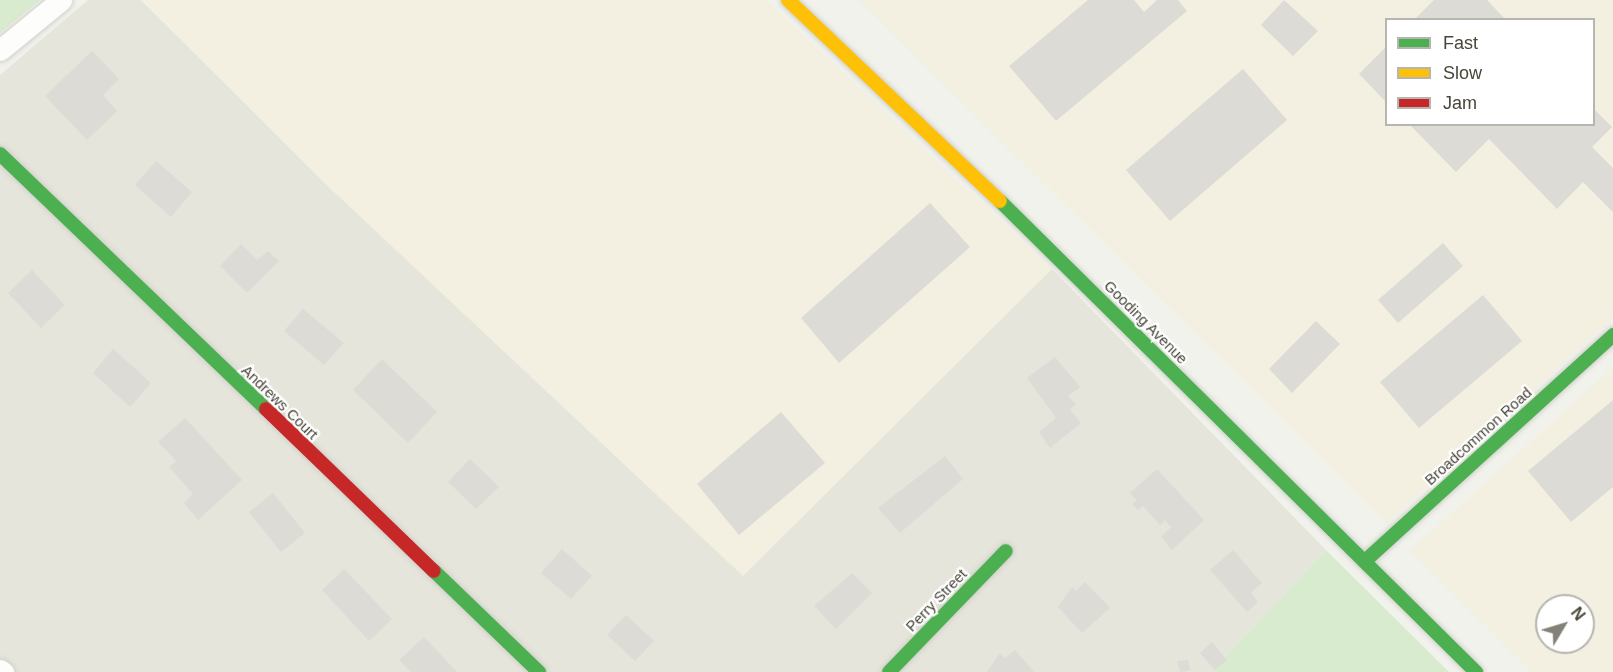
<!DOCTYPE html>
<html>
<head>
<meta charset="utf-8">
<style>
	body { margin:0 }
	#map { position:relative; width:1613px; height:672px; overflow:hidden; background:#f2f2ed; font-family:Helvetica,sans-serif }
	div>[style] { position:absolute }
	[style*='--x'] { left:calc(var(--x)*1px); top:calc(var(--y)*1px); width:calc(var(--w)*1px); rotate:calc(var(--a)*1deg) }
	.residential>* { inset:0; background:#e5e5db }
	.commercial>* { inset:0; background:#f3f0e1 }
	.green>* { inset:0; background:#d9ebcf }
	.building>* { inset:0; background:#dcdbd6 }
	.roads { filter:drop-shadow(0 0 2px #d0d0cb) drop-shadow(0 0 2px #d0d0cb) }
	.street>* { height:21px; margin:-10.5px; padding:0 10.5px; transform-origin:10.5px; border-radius:10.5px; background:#fdfdfc }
	.fast>* { height:14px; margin:-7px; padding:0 7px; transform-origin:7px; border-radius:7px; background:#4caf50 }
	.slow>* { height:14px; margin:-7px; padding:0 7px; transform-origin:7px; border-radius:7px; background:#ffc107 }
	.jam>* { height:14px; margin:-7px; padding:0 7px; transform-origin:7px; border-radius:7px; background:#c62828 }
	span { translate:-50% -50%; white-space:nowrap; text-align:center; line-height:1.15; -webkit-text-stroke:4.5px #fff; paint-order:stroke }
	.street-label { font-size:15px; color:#484639 }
	.legend { position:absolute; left:1385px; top:18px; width:210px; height:108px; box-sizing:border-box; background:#fff; border:2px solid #b6b5b0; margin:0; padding:8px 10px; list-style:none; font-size:18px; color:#484639 }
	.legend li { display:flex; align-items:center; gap:12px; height:30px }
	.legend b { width:30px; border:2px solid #b6b5b0 }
	.north { position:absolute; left:1535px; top:594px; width:60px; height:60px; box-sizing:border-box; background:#fff; border:2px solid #b6b5b0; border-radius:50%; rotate:52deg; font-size:16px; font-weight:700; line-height:24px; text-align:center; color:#484639 }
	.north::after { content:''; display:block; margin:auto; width:21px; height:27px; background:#848278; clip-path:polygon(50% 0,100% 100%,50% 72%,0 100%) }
</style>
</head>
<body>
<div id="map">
	<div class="residential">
		<div style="clip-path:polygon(88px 0,141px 0,333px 191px,1052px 269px,1326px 550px,1211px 672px,0 672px,0 75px)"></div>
	</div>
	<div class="commercial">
		<div style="clip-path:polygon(141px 0,766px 0,1052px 269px,743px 576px,333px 191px)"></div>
		<div style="clip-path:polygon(evenodd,858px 0,1613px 0,1613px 318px,1387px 523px,858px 0,1386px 20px,1594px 20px,1594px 124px,1386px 124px,1386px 20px)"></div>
		<div style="clip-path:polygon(evenodd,1613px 367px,1613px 672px,1532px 672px,1410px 551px,1613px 367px,1547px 606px,1583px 606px,1583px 642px,1547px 642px,1547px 606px)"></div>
	</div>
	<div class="green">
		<div style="clip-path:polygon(0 0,40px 0,0 33px)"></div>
		<div style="clip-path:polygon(1326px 550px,1449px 672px,1211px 672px)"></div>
	</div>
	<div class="building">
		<div style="clip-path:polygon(1088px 0,1134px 0,1144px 12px,1157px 0,1178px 0,1187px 11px,1056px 121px,1009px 66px)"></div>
		<div style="clip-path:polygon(1284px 0,1318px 31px,1293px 56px,1261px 25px)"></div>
		<div style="clip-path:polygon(1434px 0,1487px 0,1506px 20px,1414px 20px)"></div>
		<div style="clip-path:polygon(1386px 47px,1386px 102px,1359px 74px)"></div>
		<div style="clip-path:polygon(92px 51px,119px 79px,103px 95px,117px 111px,87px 140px,45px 96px)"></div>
		<div style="clip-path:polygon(1243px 69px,1287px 120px,1170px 221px,1126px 170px)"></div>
		<div style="clip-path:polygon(1594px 109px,1612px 127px,1592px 147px,1613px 168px,1613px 212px,1583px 182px,1557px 209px,1489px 139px,1456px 172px,1409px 124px,1594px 124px)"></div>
		<div style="clip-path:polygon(156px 161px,192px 192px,171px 217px,135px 185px)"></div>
		<div style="clip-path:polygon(930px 203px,970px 247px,839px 363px,801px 318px)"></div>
		<div style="clip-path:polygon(1443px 243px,1463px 266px,1398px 323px,1378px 300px)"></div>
		<div style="clip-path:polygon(241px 244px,257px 260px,268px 251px,279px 261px,247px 293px,220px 266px)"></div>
		<div style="clip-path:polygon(32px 270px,65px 305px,41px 328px,8px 293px)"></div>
		<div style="clip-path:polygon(1483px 295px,1522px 341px,1419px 428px,1380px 382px)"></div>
		<div style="clip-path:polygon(303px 309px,344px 343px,324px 365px,284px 331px)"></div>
		<div style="clip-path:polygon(1316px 321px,1340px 344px,1292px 393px,1269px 369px)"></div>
		<div style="clip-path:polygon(113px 349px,151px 383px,130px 407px,93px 373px)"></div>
		<div style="clip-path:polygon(1055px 357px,1080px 387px,1068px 396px,1076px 404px,1070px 410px,1081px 423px,1050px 448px,1039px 432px,1056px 418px,1027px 378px)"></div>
		<div style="clip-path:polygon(382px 359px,437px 412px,408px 443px,353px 390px)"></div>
		<div style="clip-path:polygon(1613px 400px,1613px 487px,1571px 522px,1528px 471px)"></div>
		<div style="clip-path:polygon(781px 412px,825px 463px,739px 535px,697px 484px)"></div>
		<div style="clip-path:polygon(185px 418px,242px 480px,198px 520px,184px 503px,193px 494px,169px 467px,176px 461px,158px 442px)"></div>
		<div style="clip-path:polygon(945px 456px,963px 479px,900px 533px,878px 508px)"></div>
		<div style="clip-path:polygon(470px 459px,499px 487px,476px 509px,448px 482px)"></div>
		<div style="clip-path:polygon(1157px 469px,1204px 520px,1172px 550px,1161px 537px,1171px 527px,1165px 520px,1160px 525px,1143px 506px,1138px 510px,1132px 504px,1137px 500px,1130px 493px)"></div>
		<div style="clip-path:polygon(273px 493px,305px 533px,281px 552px,249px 512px)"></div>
		<div style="clip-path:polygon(562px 549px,592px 576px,571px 599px,541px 573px)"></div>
		<div style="clip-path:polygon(1233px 550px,1262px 583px,1251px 593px,1258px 602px,1247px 612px,1210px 570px)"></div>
		<div style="clip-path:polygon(344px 569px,392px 619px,369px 641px,322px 590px)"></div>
		<div style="clip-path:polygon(852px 573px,872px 593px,836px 629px,814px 606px)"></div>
		<div style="clip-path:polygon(1085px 582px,1110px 608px,1082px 633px,1058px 607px,1072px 587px,1076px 591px)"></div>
		<div style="clip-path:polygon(626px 615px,654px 641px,635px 661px,607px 635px)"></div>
		<div style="clip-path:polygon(424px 637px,457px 672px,411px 672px,399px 660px)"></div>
		<div style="clip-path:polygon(1212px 642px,1227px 660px,1215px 670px,1200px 653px)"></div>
		<div style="clip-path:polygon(1015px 650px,1034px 672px,987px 672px,1000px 653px,1005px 658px)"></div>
		<div style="clip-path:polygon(1188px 660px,1190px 670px,1180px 672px,1177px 661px)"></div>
	</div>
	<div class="roads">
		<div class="street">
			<div style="--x:0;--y:50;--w:79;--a:-39.3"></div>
			<div style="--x:0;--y:670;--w:4;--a:34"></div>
		</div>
		<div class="fast">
			<div style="--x:0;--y:154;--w:368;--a:43.8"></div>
			<div style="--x:1000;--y:201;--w:670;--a:44.7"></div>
			<div style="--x:1365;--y:561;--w:336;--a:-42.3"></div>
			<div style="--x:434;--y:571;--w:146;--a:43.9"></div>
			<div style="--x:889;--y:672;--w:168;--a:-46"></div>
		</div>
		<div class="slow">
			<div style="--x:788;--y:0;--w:292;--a:43.5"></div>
		</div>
		<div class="jam">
			<div style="--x:266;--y:409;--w:233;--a:44"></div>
		</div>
	</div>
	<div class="street-label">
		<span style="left:1146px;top:322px;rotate:45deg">Gooding Avenue</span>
		<span style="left:280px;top:402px;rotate:44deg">Andrews Court</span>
		<span style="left:1478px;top:436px;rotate:-42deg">Broadcommon Road</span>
		<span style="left:936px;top:600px;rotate:-46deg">Perry Street</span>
	</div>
	<ul class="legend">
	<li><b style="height:8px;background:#4caf50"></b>Fast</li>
	<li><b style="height:8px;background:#ffc107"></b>Slow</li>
	<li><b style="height:8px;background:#c62828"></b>Jam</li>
	</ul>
	<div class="north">N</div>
</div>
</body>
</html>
